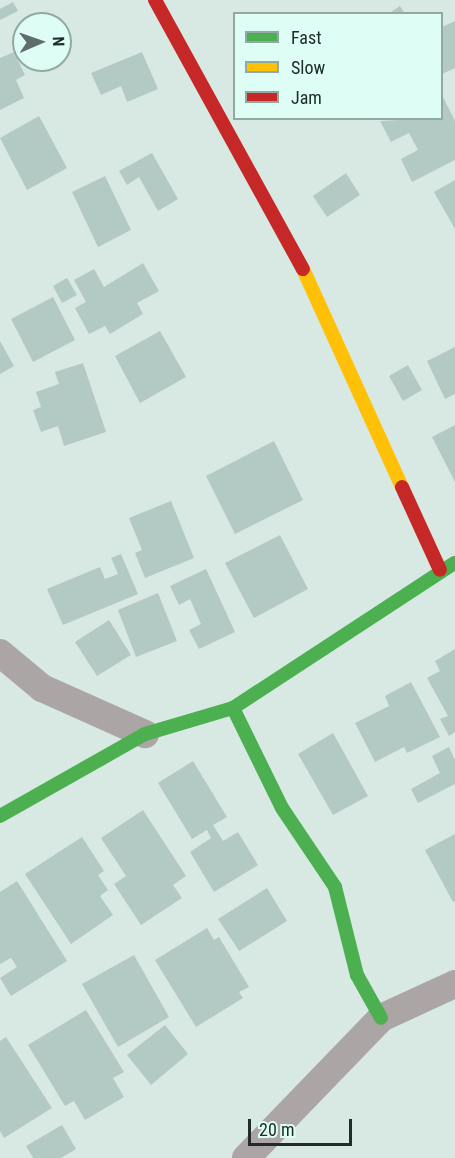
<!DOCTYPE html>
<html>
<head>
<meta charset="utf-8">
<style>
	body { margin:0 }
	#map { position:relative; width:455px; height:1158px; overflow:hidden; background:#d8e9e4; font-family:"Roboto Condensed",sans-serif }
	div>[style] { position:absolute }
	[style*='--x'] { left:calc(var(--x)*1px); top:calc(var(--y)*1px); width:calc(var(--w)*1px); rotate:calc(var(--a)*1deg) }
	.building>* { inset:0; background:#b3c9c4 }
	.street>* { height:28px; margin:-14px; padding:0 14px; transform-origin:14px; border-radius:14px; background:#aca5a5 }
	.fast>* { height:14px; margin:-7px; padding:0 7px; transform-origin:7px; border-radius:7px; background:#4caf50 }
	.slow>* { height:14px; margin:-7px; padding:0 7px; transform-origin:7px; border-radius:7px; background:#ffc107 }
	.jam>* { height:14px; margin:-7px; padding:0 7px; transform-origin:7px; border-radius:7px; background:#c62828 }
	span { translate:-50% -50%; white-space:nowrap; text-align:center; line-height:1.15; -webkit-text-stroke:4.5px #defdf4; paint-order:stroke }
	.legend { position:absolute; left:233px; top:12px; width:210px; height:108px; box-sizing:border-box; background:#defdf4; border:2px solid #92a9a3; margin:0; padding:8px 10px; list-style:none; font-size:18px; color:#202c29 }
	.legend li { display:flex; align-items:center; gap:12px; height:30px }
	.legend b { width:30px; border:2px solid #92a9a3 }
	.north { position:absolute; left:12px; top:12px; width:60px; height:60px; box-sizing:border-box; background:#defdf4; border:2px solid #92a9a3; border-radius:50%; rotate:88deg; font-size:16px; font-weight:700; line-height:24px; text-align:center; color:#202c29 }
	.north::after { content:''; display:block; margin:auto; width:21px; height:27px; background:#606e6a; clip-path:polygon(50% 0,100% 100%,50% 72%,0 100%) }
	.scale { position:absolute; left:248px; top:1119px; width:104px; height:27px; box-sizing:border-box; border:3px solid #202c29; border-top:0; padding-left:8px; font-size:18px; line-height:21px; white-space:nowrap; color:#202c29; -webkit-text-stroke:4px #defdf4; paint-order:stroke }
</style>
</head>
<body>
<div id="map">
	<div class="building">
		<div style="clip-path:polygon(13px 2px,18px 11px,0 20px,0 9px)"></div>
		<div style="clip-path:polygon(400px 6px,405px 14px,388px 14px)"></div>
		<div style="clip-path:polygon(455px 21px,455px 68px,442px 74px,442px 27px)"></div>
		<div style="clip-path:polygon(14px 52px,25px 75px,16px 80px,24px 98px,0 110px,0 58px)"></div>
		<div style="clip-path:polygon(142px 52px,158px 89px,127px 102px,121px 86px,101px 95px,91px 73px)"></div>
		<div style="clip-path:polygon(442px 95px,455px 121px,455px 160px,412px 182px,401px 159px,418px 150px,409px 133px,391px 142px,380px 121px,442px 118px)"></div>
		<div style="clip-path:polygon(39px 116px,67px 168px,27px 190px,0 138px)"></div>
		<div style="clip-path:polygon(152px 153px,178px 199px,158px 211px,139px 177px,127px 185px,119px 171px)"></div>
		<div style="clip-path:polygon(346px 173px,360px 195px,327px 217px,313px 196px)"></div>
		<div style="clip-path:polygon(105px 176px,131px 230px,98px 247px,72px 192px)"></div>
		<div style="clip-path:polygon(455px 180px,455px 229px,434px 192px)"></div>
		<div style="clip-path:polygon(143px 263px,159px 291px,137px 303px,143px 314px,110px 334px,105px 326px,89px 334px,75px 308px,86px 302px,74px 280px,94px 269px,104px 287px)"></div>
		<div style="clip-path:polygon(67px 278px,77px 295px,62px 303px,53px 286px)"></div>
		<div style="clip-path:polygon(53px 297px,75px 340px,33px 362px,11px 319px)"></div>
		<div style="clip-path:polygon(160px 331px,186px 377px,140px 403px,115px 356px)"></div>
		<div style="clip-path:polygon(0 341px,14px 366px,0 374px)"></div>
		<div style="clip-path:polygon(455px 347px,455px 394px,445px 399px,427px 361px)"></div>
		<div style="clip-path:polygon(83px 363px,106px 432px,64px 446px,58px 426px,41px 432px,33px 410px,41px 407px,36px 392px,59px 384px,55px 372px)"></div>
		<div style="clip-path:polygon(408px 365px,422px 390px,403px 401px,389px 376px)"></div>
		<div style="clip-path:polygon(455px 425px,455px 482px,432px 437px)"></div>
		<div style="clip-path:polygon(274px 441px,303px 500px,235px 534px,206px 476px)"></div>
		<div style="clip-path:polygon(171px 501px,194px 558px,145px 578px,135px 553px,142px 550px,129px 518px)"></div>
		<div style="clip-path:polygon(280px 535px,308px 589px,254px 618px,225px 563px)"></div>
		<div style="clip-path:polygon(121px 554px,138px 594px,63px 625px,47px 589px,100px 567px,105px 579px,118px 574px,111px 558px)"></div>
		<div style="clip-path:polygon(206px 569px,235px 632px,199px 649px,189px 630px,201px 624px,190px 599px,179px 605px,170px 586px)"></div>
		<div style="clip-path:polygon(158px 593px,177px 641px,136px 657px,118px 610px)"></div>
		<div style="clip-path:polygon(109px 620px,131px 655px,97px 676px,75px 642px)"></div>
		<div style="clip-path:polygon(455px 649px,455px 732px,449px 736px,440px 719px,448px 716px,427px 678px,440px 671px,435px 661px)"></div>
		<div style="clip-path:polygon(411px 682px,440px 737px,407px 753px,404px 747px,375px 762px,355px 723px,389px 706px,385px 696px)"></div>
		<div style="clip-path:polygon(333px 733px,368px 796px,333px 815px,298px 754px)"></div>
		<div style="clip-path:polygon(449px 747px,455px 760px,455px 784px,418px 803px,411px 789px,440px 773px,432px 756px)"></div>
		<div style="clip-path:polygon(193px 761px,227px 817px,213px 825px,223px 841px,238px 832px,258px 865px,214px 892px,190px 852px,211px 838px,207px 830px,192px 839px,158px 783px)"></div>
		<div style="clip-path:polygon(143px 810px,186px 876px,173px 885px,182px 898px,141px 925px,114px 884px,126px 876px,101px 838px)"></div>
		<div style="clip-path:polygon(455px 834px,455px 901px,453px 902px,425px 850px)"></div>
		<div style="clip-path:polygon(82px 837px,104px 871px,98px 875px,108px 890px,100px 896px,113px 915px,71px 944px,25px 874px)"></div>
		<div style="clip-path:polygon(17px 881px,67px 961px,11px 996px,0 978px,17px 967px,11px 958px,0 964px,0 892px)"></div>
		<div style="clip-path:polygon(267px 888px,287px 921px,239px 951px,218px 919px)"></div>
		<div style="clip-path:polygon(207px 928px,214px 940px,219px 937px,249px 987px,239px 992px,243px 998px,196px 1027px,155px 960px)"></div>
		<div style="clip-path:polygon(134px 955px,169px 1017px,118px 1047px,82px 984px)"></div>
		<div style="clip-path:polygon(86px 1010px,124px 1072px,113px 1078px,124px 1097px,85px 1120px,74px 1101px,65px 1106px,28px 1045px)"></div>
		<div style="clip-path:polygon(165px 1025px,188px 1054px,151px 1085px,127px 1055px)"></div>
		<div style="clip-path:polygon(6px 1037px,52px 1108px,4px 1138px,0 1131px,0 1041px)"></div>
		<div style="clip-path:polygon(62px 1125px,76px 1149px,61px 1158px,33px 1158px,26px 1146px)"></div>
	</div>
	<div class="street">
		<div style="--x:0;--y:653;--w:55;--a:39.8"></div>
		<div style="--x:42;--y:688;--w:113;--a:24.1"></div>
		<div style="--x:246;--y:1158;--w:194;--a:-46"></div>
		<div style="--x:381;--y:1018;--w:81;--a:-24.7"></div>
	</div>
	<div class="fast">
		<div style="--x:233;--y:708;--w:111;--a:63.9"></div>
		<div style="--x:282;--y:808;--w:95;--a:56.1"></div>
		<div style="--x:335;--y:887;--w:91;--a:76"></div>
		<div style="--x:357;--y:975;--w:49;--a:60.8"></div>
		<div style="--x:0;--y:816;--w:167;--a:-29.5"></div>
		<div style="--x:145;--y:734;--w:92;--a:-16.5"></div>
		<div style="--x:233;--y:708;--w:265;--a:-33.2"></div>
	</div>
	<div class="slow">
		<div style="--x:303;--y:269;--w:239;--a:65.6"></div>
	</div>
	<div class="jam">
		<div style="--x:155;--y:0;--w:307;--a:61.2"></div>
		<div style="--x:402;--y:487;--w:91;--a:65.4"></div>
	</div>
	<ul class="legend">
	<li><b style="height:8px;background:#4caf50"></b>Fast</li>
	<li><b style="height:8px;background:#ffc107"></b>Slow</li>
	<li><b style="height:8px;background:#c62828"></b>Jam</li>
	</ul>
	<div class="north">N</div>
	<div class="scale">20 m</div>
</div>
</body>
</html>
